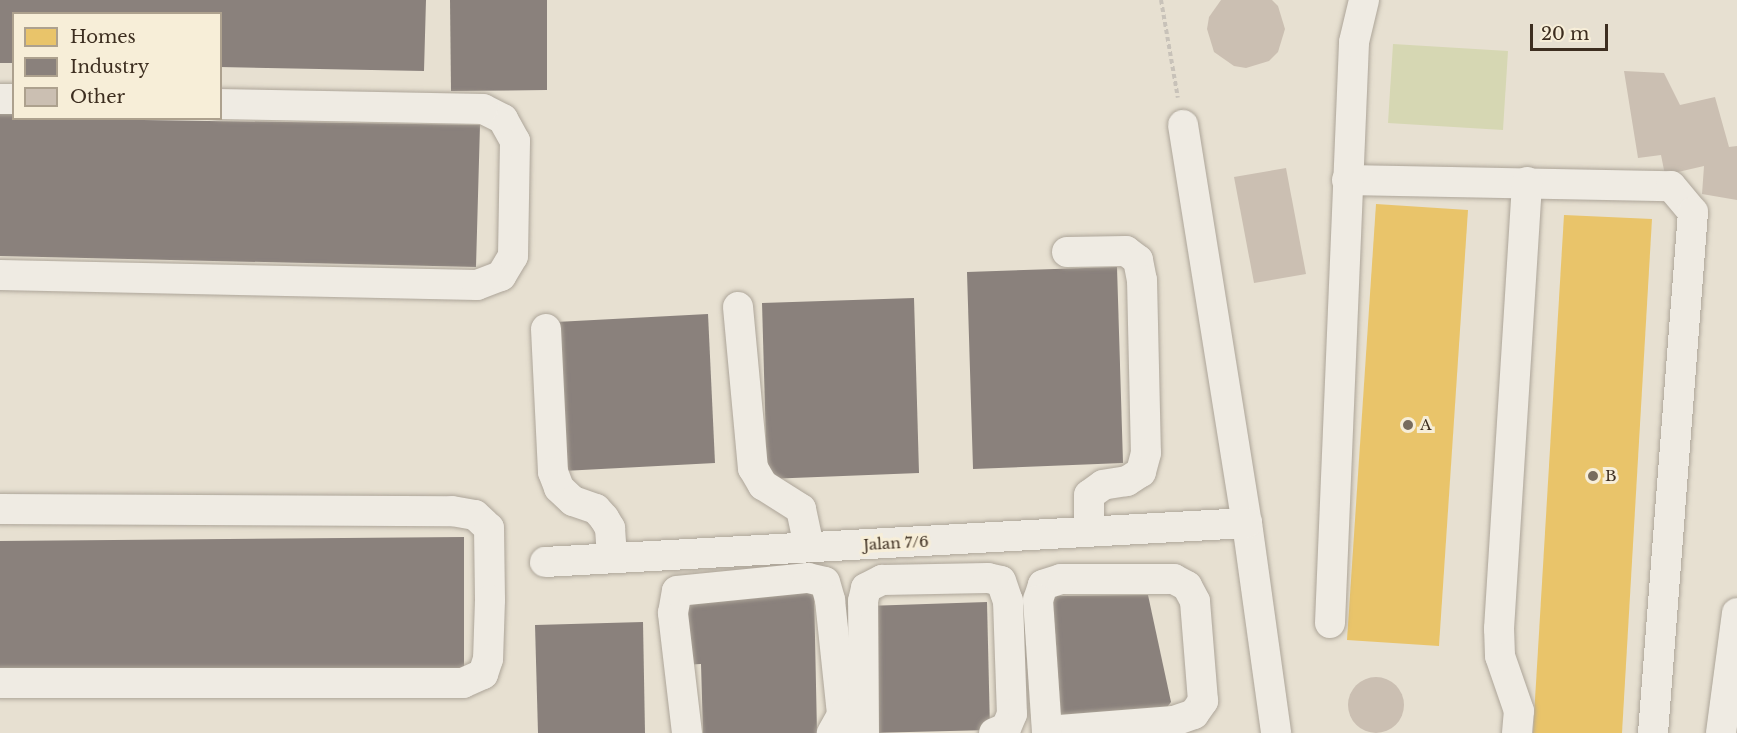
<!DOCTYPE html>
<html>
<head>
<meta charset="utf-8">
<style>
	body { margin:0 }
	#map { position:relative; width:1737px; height:733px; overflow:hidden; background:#e7e0d1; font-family:"Libre Baskerville",serif }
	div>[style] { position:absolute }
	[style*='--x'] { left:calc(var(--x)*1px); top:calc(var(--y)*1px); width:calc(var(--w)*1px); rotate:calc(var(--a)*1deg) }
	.green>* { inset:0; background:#d6d7b3 }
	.homes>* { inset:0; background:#e9c46a }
	.industry>* { inset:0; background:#8a817c }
	.building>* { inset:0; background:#cbbfb2 }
	.round { border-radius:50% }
	.path>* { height:4px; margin-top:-2px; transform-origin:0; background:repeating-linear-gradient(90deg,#c8c2b9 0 4.5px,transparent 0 7.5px) }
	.roads { filter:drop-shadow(0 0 2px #ada599) drop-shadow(0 0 2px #ada599) }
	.minor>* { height:30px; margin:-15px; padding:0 15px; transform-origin:15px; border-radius:15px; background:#efebe3 }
	.dots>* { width:16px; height:16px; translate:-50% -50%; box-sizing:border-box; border:3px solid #f7eed8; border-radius:50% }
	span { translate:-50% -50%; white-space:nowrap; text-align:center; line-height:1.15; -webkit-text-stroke:6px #f7eed8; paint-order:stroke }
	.poi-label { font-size:15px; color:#3d2e20 }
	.left { translate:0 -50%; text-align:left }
	.street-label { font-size:15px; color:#3d2e20 }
	.legend { position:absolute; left:12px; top:12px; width:210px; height:108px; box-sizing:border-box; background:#f7eed8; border:2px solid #ada18e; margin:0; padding:8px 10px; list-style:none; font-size:18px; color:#3d2e20 }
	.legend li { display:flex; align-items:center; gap:12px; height:30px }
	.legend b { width:30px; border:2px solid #ada18e }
	.scale { position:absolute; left:1530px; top:24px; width:78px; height:27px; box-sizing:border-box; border:3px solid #3d2e20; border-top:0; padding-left:8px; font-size:18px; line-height:21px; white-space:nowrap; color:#3d2e20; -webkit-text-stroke:4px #f7eed8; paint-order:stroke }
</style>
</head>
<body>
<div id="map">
	<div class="green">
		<div style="clip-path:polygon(1393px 44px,1508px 51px,1503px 130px,1388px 123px)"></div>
	</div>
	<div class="homes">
		<div style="clip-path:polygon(1376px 204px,1468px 210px,1439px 646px,1347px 640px)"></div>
		<div style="clip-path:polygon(1564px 215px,1652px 219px,1622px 733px,1533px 733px)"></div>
	</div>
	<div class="industry">
		<div style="clip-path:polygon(0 0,426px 0,424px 71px,220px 67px,220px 14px,14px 14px,14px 63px,0 63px)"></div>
		<div style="clip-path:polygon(450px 0,547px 0,547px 90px,451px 91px)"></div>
		<div style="clip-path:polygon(0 114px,14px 114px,14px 118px,480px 125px,476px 267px,0 256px)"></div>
		<div style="clip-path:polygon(1117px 267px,1123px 463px,973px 469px,967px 272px)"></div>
		<div style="clip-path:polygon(914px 298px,919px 473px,767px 479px,762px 303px)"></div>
		<div style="clip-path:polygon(708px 314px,715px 463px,563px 471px,556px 322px)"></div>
		<div style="clip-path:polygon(464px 537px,464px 677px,0 680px,0 541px)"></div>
		<div style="clip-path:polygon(814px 589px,817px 733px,703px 733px,701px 664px,680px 665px,679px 593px)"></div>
		<div style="clip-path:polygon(1148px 595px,1171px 702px,1158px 719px,1053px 728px,1046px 596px)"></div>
		<div style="clip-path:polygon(987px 602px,990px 730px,869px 733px,866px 606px)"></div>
		<div style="clip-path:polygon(643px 622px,645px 733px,538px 733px,535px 625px)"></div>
	</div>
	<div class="building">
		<div style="clip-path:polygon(1221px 0,1272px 0,1278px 6px,1285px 29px,1278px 52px,1269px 61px,1246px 68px,1234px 66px,1214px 52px,1207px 29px,1209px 17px)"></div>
		<div style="clip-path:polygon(1624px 71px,1664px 73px,1680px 105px,1715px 97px,1729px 147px,1737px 146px,1737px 200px,1702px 194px,1704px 166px,1665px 175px,1661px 155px,1638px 158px)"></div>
		<div style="clip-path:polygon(1286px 168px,1306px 274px,1254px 283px,1234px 177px)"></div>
		<div class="round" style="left:1348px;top:677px;width:56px;height:56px"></div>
	</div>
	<div class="path">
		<div style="--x:1161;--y:0;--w:99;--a:80.2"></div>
	</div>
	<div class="roads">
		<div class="minor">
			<div style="--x:0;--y:99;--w:14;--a:0"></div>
			<div style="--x:1183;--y:125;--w:403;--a:80.9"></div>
			<div style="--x:1247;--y:523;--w:212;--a:82.1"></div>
			<div style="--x:1347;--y:180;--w:324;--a:1.1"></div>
			<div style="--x:1671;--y:186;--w:34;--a:50"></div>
			<div style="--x:1693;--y:212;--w:523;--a:94.39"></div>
			<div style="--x:1067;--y:252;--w:59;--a:-1"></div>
			<div style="--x:1126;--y:251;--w:15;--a:37"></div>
			<div style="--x:1138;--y:260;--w:20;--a:79"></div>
			<div style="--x:1142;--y:280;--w:173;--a:88.7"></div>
			<div style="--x:1146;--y:453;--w:20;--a:105"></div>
			<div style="--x:1141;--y:472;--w:17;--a:147"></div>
			<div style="--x:1127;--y:481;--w:24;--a:171"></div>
			<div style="--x:1103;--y:485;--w:17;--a:144"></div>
			<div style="--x:1089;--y:495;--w:37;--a:90"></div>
			<div style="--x:0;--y:275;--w:477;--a:1.2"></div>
			<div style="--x:477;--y:285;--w:26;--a:-21"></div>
			<div style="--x:501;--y:276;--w:23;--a:-59"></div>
			<div style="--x:513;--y:256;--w:115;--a:-89"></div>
			<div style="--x:515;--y:141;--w:25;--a:-119"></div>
			<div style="--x:503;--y:119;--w:22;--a:-153"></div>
			<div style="--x:483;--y:109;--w:263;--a:-178.9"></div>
			<div style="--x:738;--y:307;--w:162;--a:84.7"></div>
			<div style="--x:753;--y:468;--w:20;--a:60"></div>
			<div style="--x:763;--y:485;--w:45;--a:32.3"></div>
			<div style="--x:801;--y:509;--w:39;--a:78"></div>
			<div style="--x:546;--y:329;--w:143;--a:87.2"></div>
			<div style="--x:553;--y:472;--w:17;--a:69"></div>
			<div style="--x:559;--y:488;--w:19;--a:43"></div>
			<div style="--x:573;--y:501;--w:24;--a:19"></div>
			<div style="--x:596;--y:509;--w:12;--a:48"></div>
			<div style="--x:604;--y:518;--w:12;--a:59"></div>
			<div style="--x:610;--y:528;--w:30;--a:86"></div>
			<div style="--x:0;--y:509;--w:452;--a:0.3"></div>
			<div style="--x:452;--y:511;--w:23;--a:10"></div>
			<div style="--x:475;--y:515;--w:19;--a:43"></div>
			<div style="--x:489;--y:528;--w:72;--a:89.2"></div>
			<div style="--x:490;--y:600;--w:59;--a:91.9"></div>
			<div style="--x:488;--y:659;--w:16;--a:108"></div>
			<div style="--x:483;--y:674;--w:22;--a:156"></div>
			<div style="--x:463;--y:683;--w:463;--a:180"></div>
			<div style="--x:545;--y:562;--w:703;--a:-3.18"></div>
			<div style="--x:1330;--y:623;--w:581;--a:-87.63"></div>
			<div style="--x:1354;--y:42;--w:43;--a:-76.6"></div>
			<div style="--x:1047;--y:731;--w:127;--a:-4.5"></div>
			<div style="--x:1174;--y:721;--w:21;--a:-19"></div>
			<div style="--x:1194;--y:714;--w:16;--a:-55"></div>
			<div style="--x:1203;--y:701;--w:100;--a:-94.6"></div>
			<div style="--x:1195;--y:601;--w:17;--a:-118"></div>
			<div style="--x:1187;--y:586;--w:15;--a:-152"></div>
			<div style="--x:1174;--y:579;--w:113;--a:180"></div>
			<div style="--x:1061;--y:579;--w:19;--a:162"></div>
			<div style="--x:1043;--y:585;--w:16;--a:108"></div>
			<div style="--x:1038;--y:600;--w:133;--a:86.1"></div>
			<div style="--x:687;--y:733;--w:121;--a:-96.7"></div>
			<div style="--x:673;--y:613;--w:22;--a:-80"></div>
			<div style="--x:677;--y:591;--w:132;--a:-5.7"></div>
			<div style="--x:808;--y:578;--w:17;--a:13"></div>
			<div style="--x:825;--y:582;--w:19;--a:74"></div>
			<div style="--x:830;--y:600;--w:116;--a:84"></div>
			<div style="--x:842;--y:715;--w:21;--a:119"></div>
			<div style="--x:864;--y:733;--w:132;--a:-90.4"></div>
			<div style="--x:863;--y:601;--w:13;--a:-77"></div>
			<div style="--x:866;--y:588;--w:18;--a:-27"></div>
			<div style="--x:882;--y:580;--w:106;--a:-1.1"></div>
			<div style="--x:988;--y:578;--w:13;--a:13"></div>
			<div style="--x:1001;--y:581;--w:21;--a:71"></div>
			<div style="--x:1008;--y:601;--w:113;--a:88"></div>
			<div style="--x:1012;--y:714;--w:15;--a:113"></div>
			<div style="--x:1006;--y:728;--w:13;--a:157"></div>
			<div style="--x:1517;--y:733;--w:22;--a:-85"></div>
			<div style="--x:1519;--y:711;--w:58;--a:-109.1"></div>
			<div style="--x:1500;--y:656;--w:27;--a:-92"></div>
			<div style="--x:1499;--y:629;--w:448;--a:-86.4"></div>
			<div style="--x:1721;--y:733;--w:121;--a:-82.4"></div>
		</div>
	</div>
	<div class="dots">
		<div style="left:1408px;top:425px;background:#786c5e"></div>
		<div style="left:1593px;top:476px;background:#786c5e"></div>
	</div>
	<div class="poi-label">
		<span class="left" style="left:1420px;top:425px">A</span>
		<span class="left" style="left:1605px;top:476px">B</span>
	</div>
	<div class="street-label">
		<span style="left:896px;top:543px;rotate:-3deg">Jalan 7/6</span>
	</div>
	<ul class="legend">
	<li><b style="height:16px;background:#e9c46a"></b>Homes</li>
	<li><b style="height:16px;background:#8a817c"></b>Industry</li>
	<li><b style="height:16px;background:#cbbfb2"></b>Other</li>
	</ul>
	<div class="scale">20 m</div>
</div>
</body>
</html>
